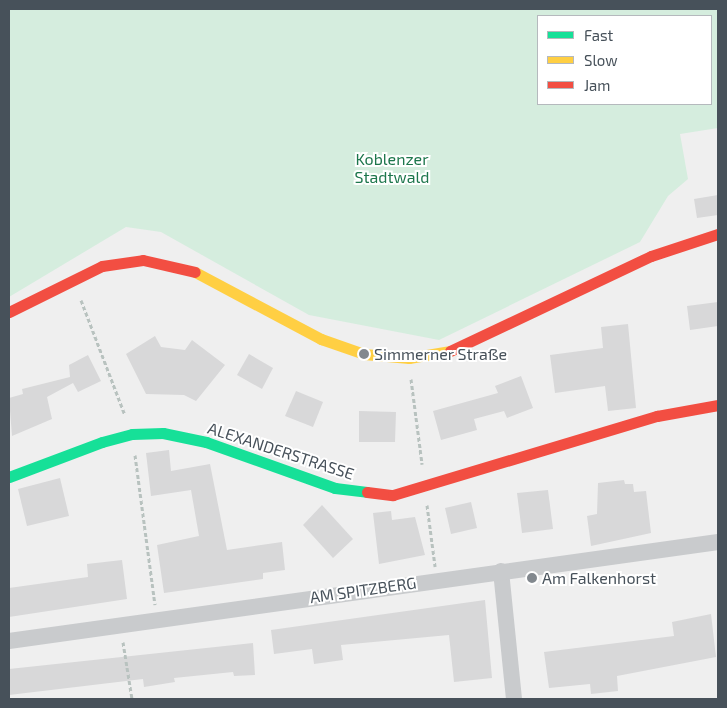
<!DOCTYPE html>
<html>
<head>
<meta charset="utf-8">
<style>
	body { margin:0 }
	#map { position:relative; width:727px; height:708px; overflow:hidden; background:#efefef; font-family:"Exo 2",sans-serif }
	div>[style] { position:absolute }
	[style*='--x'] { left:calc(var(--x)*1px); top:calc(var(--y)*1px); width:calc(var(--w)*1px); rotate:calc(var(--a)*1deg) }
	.green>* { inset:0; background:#d5edde }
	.building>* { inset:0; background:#d8d8d9 }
	.path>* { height:3px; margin-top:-1.5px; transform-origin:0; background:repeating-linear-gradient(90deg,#b8c2bf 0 4px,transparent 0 6.5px) }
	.street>* { height:16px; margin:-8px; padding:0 8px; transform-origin:8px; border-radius:8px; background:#c9cbcd }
	.fast>* { height:11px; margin:-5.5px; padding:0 5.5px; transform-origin:5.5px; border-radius:5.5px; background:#16e098 }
	.slow>* { height:11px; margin:-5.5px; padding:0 5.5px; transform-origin:5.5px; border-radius:5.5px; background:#ffcf43 }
	.jam>* { height:11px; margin:-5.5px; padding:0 5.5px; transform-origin:5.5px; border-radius:5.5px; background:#f24e42 }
	.dots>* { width:14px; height:14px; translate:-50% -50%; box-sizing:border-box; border:2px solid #fff; border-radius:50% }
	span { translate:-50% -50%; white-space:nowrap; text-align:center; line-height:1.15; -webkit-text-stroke:4px #fff; paint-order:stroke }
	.park-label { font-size:16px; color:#1d764c }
	.poi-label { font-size:16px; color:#47515a }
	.left { translate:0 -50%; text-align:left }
	.street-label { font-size:16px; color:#47515a }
	.frame { position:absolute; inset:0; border:10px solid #47515a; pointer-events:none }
	.legend { position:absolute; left:537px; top:15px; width:175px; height:90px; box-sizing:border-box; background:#fff; border:1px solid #b5b9bd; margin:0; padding:6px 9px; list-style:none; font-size:15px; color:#47515a }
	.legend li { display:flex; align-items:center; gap:10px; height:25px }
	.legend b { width:25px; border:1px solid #b5b9bd }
</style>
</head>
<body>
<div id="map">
	<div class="green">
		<div style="clip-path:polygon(evenodd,9px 9px,718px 9px,718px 128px,680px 134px,688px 179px,668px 196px,640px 242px,439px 340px,309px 315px,161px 232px,126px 227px,9px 297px,9px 9px,538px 16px,711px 16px,711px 104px,538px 104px,538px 16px)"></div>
	</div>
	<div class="building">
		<div style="clip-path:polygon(718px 195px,718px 215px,697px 218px,694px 199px)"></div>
		<div style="clip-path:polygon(718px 302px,718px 326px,690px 330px,687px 306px)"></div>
		<div style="clip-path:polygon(628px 324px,636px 408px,608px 411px,605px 386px,555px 393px,550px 355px,603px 348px,601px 327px)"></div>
		<div style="clip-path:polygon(155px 336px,161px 347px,185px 350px,192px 340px,225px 365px,196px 401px,184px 395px,146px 394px,126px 354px)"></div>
		<div style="clip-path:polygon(249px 354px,273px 368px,262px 389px,237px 375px)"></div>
		<div style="clip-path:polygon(88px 355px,101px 381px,78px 392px,73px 383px,47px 397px,52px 419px,12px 436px,9px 398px,23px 394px,22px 389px,70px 377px,69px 365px)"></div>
		<div style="clip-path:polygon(521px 376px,533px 408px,507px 418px,504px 411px,474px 419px,477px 430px,441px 440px,433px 411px,498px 393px,495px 386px)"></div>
		<div style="clip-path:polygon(296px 391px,323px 402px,313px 427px,285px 416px)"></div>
		<div style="clip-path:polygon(359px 411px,396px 412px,395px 442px,359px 442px)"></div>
		<div style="clip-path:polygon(169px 450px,171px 471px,210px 464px,227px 550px,282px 542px,285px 570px,263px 573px,263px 579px,164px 593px,157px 545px,199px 536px,191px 490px,151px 496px,146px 453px)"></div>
		<div style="clip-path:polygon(60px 478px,69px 516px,27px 526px,18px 489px)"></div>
		<div style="clip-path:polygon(624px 480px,625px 484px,633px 484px,634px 492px,646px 491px,651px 533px,591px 546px,587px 516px,597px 514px,598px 483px)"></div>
		<div style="clip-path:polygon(548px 490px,553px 529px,522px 533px,517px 493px)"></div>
		<div style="clip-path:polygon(471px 502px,477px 528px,451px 534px,445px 508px)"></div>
		<div style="clip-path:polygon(322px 505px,353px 539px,333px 558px,303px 525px)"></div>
		<div style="clip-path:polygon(391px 511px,392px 520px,415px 517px,425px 555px,379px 564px,373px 513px)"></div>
		<div style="clip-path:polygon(122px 560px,127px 599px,9px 617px,9px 588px,88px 577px,87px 564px)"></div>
		<div style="clip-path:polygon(485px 600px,492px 678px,454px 682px,449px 635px,341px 645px,343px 660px,314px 664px,312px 649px,274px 654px,271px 630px)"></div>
		<div style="clip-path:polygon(711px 614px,716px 657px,617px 676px,618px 691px,591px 694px,590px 684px,549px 688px,544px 652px,674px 636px,672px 622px)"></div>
		<div style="clip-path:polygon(253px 643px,255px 675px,234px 676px,233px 672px,174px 678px,175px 682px,144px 687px,143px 679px,9px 695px,9px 669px)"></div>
	</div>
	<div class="path">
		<div style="--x:81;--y:300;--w:123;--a:69.1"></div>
		<div style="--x:411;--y:379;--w:86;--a:82.6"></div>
		<div style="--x:135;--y:455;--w:151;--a:82.4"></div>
		<div style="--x:427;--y:505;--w:62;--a:82.5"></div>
		<div style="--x:123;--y:642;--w:58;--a:81"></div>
	</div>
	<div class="street">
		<div style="--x:501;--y:571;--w:129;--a:84.2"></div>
		<div style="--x:9;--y:641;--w:716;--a:-7.95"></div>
	</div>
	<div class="fast">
		<div style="--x:9;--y:477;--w:99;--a:-20.6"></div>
		<div style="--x:102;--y:442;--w:31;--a:-15"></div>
		<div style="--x:132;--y:434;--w:31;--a:-2"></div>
		<div style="--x:163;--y:433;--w:44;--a:11.8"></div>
		<div style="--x:206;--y:442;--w:137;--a:19.6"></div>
		<div style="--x:335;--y:488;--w:32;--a:7"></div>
	</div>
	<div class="slow">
		<div style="--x:195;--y:272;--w:143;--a:28"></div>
		<div style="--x:321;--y:339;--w:46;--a:19.2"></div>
		<div style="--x:364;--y:354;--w:45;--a:5.1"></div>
		<div style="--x:409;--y:358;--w:42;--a:-9.7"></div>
	</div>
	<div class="jam">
		<div style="--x:9;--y:312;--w:104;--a:-26.3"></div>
		<div style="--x:102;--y:266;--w:41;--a:-8.3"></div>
		<div style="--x:143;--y:260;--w:53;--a:13"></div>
		<div style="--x:450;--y:351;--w:222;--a:-25.3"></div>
		<div style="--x:651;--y:256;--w:71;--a:-18.2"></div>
		<div style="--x:367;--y:492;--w:26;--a:7"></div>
		<div style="--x:393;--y:495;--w:276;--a:-16.7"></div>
		<div style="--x:657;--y:416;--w:62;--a:-10.2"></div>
	</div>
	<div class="dots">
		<div style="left:364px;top:354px;background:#82888e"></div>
		<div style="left:532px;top:578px;background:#82888e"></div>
	</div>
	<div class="park-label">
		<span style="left:392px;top:168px">Koblenzer<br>Stadtwald</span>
	</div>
	<div class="poi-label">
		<span class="left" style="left:374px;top:354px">Simmerner Straße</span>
		<span class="left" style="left:542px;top:578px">Am Falkenhorst</span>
	</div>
	<div class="street-label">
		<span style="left:281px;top:451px;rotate:18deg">ALEXANDERSTRASSE</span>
		<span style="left:363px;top:590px;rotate:-8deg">AM SPITZBERG</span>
	</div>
	<div class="frame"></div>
	<ul class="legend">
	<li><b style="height:6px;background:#16e098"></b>Fast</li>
	<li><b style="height:6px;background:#ffcf43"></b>Slow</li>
	<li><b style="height:6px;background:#f24e42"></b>Jam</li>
	</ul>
</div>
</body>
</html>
